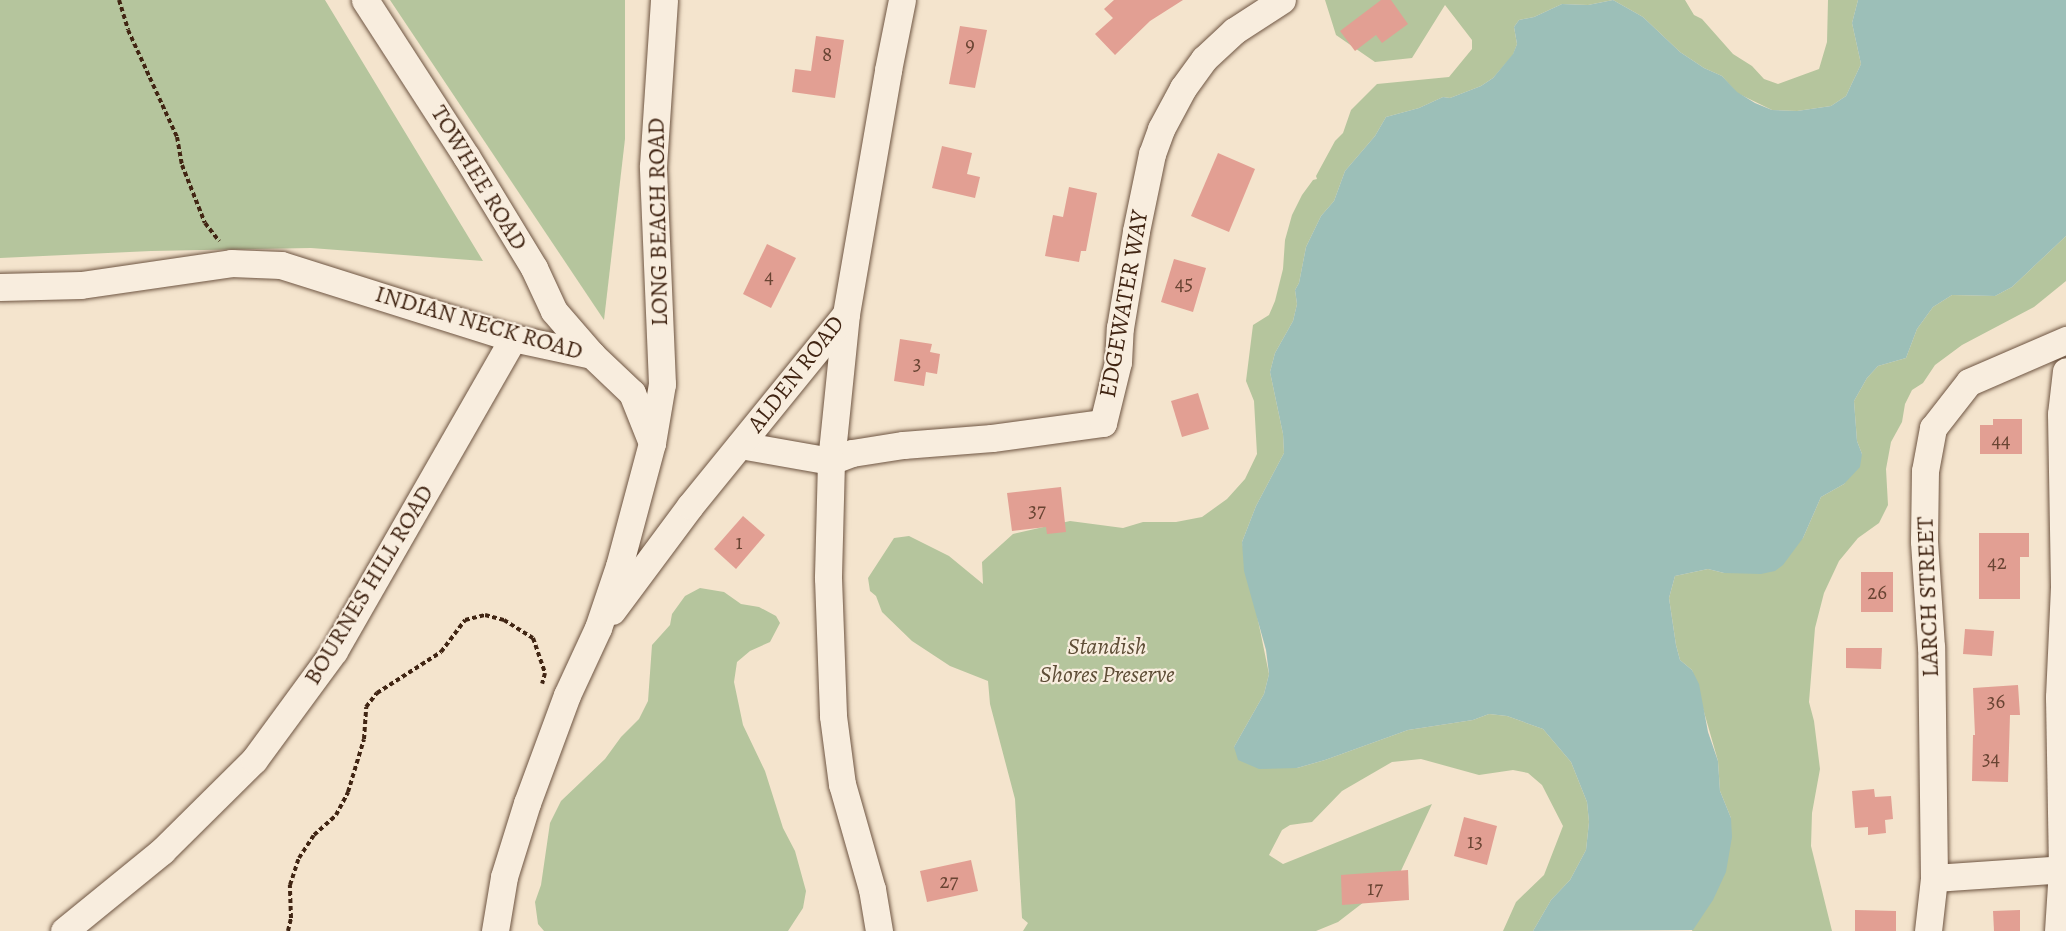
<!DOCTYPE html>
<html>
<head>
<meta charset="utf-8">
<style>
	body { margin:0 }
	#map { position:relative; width:2066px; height:931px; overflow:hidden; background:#f4e4cd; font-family:Alegreya,serif }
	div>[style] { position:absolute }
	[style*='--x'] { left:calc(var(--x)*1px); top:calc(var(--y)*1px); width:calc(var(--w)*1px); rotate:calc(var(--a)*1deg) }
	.green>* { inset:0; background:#b5c59d }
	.water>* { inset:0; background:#9cbfb8 }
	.building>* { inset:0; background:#e29f93 }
	.path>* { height:4px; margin-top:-2px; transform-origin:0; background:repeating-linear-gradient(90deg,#412513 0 4.5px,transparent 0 7.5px) }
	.roads { filter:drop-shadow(0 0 2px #6e5542) drop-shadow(0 0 2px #6e5542) }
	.minor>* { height:27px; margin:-13.5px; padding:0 13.5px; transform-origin:13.5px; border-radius:13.5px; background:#f8edde }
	span { translate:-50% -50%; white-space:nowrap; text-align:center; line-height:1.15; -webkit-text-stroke:4.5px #f8edde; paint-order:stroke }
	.number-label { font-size:21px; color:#694433 }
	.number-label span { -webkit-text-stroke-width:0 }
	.street-label { font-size:24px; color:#412513 }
	.park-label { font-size:24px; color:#5e4d36; font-style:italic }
</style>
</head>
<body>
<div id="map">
	<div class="green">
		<div style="clip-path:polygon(0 0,325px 0,483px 261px,311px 248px,151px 251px,0 258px)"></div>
		<div style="clip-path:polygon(390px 0,625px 0,625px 139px,604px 320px)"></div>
		<div style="clip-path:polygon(1325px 0,1613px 0,1588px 5px,1562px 4px,1534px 17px,1519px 20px,1514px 27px,1517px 44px,1513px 55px,1493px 78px,1481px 86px,1450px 98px,1443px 97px,1419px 108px,1386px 117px,1375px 136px,1345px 171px,1334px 201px,1321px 216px,1306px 247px,1299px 283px,1295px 290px,1297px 304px,1293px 321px,1275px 353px,1270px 372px,1283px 434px,1284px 453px,1256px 506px,1242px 542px,1269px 674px,1264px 694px,1234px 747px,1297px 768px,1325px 760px,1408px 730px,1473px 720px,1489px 714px,1507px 716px,1543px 729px,1571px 762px,1587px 802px,1589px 822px,1586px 850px,1570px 880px,1551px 900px,1533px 931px,1503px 931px,1516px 902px,1544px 875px,1563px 826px,1542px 785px,1528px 773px,1513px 770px,1479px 775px,1421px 759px,1392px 762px,1342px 791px,1312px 822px,1290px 825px,1282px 830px,1269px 855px,1283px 864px,1432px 804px,1399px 875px,1338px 922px,1316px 931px,1023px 931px,1028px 923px,1022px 918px,1015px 799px,990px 704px,988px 681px,950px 666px,912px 641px,882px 612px,876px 596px,870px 591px,868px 578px,894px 538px,909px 536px,949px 556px,983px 584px,982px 562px,1013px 534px,1070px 521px,1123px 528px,1143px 522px,1176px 522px,1202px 517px,1227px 499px,1245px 479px,1257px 454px,1254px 401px,1246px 381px,1253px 325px,1269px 315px,1275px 301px,1283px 269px,1285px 240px,1292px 215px,1302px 195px,1313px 180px,1317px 179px,1316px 176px,1335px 141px,1343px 133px,1351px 110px,1377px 84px,1449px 77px,1472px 49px,1472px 40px,1445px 5px,1412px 58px,1375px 62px,1336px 35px)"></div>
		<div style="clip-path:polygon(1613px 0,1685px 0,1694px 15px,1702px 19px,1733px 54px,1752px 66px,1764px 79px,1778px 84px,1819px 69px,1827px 42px,1828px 0,1858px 0,1852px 23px,1861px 64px,1846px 96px,1831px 106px,1797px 111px,1772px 110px,1737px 93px,1722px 76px,1704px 68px,1680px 52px,1643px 17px)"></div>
		<div style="clip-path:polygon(2066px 236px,2066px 281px,2034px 307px,1962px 345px,1935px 365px,1923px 383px,1912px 390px,1905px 404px,1902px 422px,1891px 442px,1886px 469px,1888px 505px,1879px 523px,1858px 538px,1839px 561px,1824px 593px,1815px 628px,1809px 702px,1814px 721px,1820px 769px,1812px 813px,1811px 846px,1832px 931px,1692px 931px,1731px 818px,1720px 791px,1718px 761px,1692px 670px,1680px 660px,1676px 645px,1669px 598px,1675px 576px,1708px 569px,1724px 573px,1803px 538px,1821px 497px,1844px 484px,1862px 454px,1857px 441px,1854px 401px,1867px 378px,1878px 366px,1906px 358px,1917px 329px,1933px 307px,1952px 295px,1995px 296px,2012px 287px)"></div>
		<div style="clip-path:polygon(700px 588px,724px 592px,741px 604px,759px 607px,776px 616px,780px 623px,770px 642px,750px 651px,737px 662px,734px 682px,743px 725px,765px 771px,783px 828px,795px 851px,806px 891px,803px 908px,788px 931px,544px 931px,538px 924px,535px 902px,541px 885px,550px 823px,561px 801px,605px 759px,621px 737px,639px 719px,648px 701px,652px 645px,670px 625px,672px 614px,685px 596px)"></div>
	</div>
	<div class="water">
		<div style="clip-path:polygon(1613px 0,1643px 17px,1680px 52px,1704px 68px,1722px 76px,1737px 92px,1755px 103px,1772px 110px,1797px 111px,1831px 106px,1846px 96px,1861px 64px,1852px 23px,1858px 0,2066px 0,2066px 236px,2012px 287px,1995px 296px,1952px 295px,1933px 307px,1917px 329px,1906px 358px,1878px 366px,1867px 378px,1854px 401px,1857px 441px,1862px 454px,1860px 467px,1844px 484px,1821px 497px,1803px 538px,1783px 565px,1775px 571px,1761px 574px,1724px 573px,1708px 569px,1675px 576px,1669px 598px,1676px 645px,1680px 660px,1692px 670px,1699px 684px,1708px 732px,1718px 761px,1720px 791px,1731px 818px,1732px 837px,1726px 872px,1713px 900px,1693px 930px,1533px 931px,1551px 900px,1570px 880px,1586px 850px,1589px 822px,1587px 802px,1571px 762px,1543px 729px,1507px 716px,1489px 714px,1473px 720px,1408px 730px,1325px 760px,1297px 768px,1259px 769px,1238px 760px,1234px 747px,1264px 694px,1269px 674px,1266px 650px,1244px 571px,1242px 542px,1256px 506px,1284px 453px,1283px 434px,1270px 372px,1275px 353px,1293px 321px,1297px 304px,1295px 290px,1299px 283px,1306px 247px,1321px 216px,1334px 201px,1345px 171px,1375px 136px,1386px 117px,1419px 108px,1443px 97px,1450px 98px,1481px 86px,1493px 78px,1513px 54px,1517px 44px,1514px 27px,1519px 20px,1534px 17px,1562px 4px,1588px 5px)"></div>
	</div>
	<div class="building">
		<div style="clip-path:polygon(1114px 0,1183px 0,1150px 21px,1115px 55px,1095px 34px,1113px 18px,1104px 9px)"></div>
		<div style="clip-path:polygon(1381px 0,1391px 0,1408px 24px,1382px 43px,1376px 35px,1355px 51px,1340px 31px)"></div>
		<div style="clip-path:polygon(960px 26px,987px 30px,975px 88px,949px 84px)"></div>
		<div style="clip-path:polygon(816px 36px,844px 40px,835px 98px,792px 92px,795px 69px,811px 71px)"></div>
		<div style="clip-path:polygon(942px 146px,972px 153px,967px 174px,980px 177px,975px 198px,932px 188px)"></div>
		<div style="clip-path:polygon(1218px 153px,1255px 169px,1229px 232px,1191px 216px)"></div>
		<div style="clip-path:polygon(1069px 187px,1097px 193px,1086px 251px,1081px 251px,1079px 262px,1045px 256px,1053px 215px,1063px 217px)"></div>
		<div style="clip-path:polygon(767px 244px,796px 258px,771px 308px,743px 294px)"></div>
		<div style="clip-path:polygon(1174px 259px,1206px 268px,1193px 312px,1161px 302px)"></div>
		<div style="clip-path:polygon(900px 339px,932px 344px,930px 352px,940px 354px,937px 374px,926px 372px,924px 386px,894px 381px)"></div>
		<div style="clip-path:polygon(1198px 393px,1209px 429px,1182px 437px,1171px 401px)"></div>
		<div style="clip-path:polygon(1993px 419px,2022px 419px,2022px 454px,1980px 454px,1980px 425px,1993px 425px)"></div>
		<div style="clip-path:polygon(1061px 487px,1066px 532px,1047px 534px,1046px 527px,1012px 531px,1007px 493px)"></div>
		<div style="clip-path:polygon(743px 516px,765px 535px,736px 569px,714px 549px)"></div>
		<div style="clip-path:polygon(1979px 533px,2029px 533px,2029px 557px,2020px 557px,2020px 599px,1979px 599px)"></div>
		<div style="clip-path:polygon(1861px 572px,1893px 572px,1893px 612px,1861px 612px)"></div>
		<div style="clip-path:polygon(1965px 629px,1994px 631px,1992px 656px,1963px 654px)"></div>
		<div style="clip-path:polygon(1846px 648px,1882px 648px,1881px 669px,1846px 668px)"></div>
		<div style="clip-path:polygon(2018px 685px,2020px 715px,2010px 715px,2008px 782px,1972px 781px,1973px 735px,1975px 735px,1973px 688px)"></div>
		<div style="clip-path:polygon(1874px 789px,1875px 797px,1891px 796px,1893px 819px,1885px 820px,1886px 833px,1868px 835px,1868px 827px,1855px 828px,1852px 791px)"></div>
		<div style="clip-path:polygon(1464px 817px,1497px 826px,1487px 865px,1454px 856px)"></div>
		<div style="clip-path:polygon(971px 860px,978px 891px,927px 902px,920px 871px)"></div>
		<div style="clip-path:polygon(1408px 870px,1409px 900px,1342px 905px,1341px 875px)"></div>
		<div style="clip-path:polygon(1855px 910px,1896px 911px,1896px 931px,1855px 931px)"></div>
		<div style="clip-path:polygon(2020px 910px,2020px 931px,1994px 931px,1993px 911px)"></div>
	</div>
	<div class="path">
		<div style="--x:119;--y:0;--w:31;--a:73"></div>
		<div style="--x:128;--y:30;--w:118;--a:65.4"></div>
		<div style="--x:177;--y:137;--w:28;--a:80"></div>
		<div style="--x:182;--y:165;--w:62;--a:68.4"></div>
		<div style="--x:205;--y:223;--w:23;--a:52"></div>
		<div style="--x:288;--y:931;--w:13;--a:-77"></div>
		<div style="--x:291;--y:918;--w:33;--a:-92"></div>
		<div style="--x:290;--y:885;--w:28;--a:-72"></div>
		<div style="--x:299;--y:858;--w:27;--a:-57"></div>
		<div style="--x:314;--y:835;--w:30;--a:-42"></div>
		<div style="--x:336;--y:815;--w:26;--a:-62"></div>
		<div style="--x:348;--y:792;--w:55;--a:-73.2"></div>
		<div style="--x:364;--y:739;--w:32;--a:-86"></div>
		<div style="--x:366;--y:707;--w:18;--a:-52"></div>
		<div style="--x:377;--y:693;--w:76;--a:-32.6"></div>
		<div style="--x:441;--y:652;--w:40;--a:-53"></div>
		<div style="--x:465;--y:620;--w:21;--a:-14"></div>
		<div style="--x:485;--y:615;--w:20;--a:15"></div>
		<div style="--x:504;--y:620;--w:34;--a:32"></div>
		<div style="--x:533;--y:638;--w:37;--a:71"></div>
		<div style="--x:545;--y:673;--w:11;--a:105"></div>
	</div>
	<div class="roads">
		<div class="minor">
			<div style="--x:365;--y:0;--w:186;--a:57.1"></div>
			<div style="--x:466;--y:156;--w:131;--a:58.7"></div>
			<div style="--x:534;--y:268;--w:47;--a:65.1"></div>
			<div style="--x:554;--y:311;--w:58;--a:49.2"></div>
			<div style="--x:0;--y:287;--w:81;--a:-1.4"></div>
			<div style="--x:81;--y:285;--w:152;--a:-8.3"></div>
			<div style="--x:231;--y:263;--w:50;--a:2.3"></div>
			<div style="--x:281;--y:265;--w:243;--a:17.5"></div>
			<div style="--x:513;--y:338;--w:81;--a:12.1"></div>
			<div style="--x:592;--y:355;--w:55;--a:43.5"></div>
			<div style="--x:632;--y:393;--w:54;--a:68.2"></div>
			<div style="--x:652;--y:443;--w:127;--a:105"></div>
			<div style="--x:619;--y:566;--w:65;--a:108.7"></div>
			<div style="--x:598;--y:628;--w:74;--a:114.8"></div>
			<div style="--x:567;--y:695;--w:115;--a:110.3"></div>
			<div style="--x:527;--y:803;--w:77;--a:107.3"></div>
			<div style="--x:504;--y:877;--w:55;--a:99.5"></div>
			<div style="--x:846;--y:314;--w:148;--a:95.8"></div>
			<div style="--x:831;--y:461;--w:22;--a:-21"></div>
			<div style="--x:852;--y:453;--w:52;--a:-8.9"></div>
			<div style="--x:903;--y:445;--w:89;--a:-4.5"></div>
			<div style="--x:992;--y:438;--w:112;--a:-7.7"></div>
			<div style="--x:1103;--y:423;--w:63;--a:-76.2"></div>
			<div style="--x:1118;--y:362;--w:34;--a:-87"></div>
			<div style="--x:1120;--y:328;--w:98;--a:-80.6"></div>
			<div style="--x:1136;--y:231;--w:79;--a:-78.3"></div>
			<div style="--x:1152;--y:154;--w:27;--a:-70"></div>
			<div style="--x:1161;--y:129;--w:47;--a:-61.8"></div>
			<div style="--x:1183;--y:88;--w:36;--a:-54"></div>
			<div style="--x:1204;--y:59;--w:41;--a:-43"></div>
			<div style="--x:1234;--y:31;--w:57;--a:-32.9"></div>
			<div style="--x:652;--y:443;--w:60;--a:-80.4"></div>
			<div style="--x:662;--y:384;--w:218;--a:-92.4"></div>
			<div style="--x:653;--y:166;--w:166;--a:-86.2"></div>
			<div style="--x:740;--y:445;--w:92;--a:10"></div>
			<div style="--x:831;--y:461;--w:117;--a:91.5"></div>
			<div style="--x:828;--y:578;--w:138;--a:87.9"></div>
			<div style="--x:833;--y:716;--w:69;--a:82.5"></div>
			<div style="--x:842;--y:784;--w:109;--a:74.1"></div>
			<div style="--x:872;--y:889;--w:43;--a:80.5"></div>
			<div style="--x:612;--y:611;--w:131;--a:-53.4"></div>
			<div style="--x:690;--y:506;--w:247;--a:-50.9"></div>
			<div style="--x:846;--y:314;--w:248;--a:-80.2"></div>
			<div style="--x:888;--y:70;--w:71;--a:-78.7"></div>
			<div style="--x:1934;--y:878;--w:132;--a:-3.9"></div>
			<div style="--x:64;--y:931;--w:127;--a:-39.2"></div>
			<div style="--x:162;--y:851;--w:129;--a:-44.7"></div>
			<div style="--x:254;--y:760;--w:135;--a:-53.7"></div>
			<div style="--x:334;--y:651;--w:361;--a:-60.2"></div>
			<div style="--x:1928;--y:931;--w:53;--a:-83.5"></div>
			<div style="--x:1934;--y:878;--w:231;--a:-90.7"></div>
			<div style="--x:1931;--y:647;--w:106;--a:-93.8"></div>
			<div style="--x:1924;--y:541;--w:70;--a:-89.2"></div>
			<div style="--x:1925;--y:471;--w:44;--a:-79.5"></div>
			<div style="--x:1933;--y:428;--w:58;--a:-52"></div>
			<div style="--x:1969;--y:382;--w:106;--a:-23.4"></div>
			<div style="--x:2058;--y:931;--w:62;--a:-86.3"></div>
			<div style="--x:2062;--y:869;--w:172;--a:-91"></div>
			<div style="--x:2059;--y:697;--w:111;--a:-87.4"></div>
			<div style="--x:2064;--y:586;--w:172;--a:-91"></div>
			<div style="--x:2061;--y:414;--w:43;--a:-83.4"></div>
		</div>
	</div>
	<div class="number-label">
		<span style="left:970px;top:44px">9</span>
		<span style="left:827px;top:54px">8</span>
		<span style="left:769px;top:276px">4</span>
		<span style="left:1184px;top:283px">45</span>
		<span style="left:917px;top:363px">3</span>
		<span style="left:2001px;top:440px">44</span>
		<span style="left:1037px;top:510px">37</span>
		<span style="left:739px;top:542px">1</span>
		<span style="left:1997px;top:562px">42</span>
		<span style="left:1877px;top:592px">26</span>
		<span style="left:1996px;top:701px">36</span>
		<span style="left:1991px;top:758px">34</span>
		<span style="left:1475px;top:841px">13</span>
		<span style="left:949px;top:881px">27</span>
		<span style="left:1375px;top:888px">17</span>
	</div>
	<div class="street-label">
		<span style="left:479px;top:178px;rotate:59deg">TOWHEE ROAD</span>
		<span style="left:658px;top:222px;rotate:-91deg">LONG BEACH ROAD</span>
		<span style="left:1124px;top:304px;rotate:-80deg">EDGEWATER WAY</span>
		<span style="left:479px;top:323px;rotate:16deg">INDIAN NECK ROAD</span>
		<span style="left:796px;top:374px;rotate:-52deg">ALDEN ROAD</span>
		<span style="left:369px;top:585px;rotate:-59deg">BOURNES HILL ROAD</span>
		<span style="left:1928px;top:597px;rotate:-92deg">LARCH STREET</span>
	</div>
	<div class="park-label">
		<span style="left:1107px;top:661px">Standish<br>Shores Preserve</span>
	</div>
</div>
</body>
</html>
